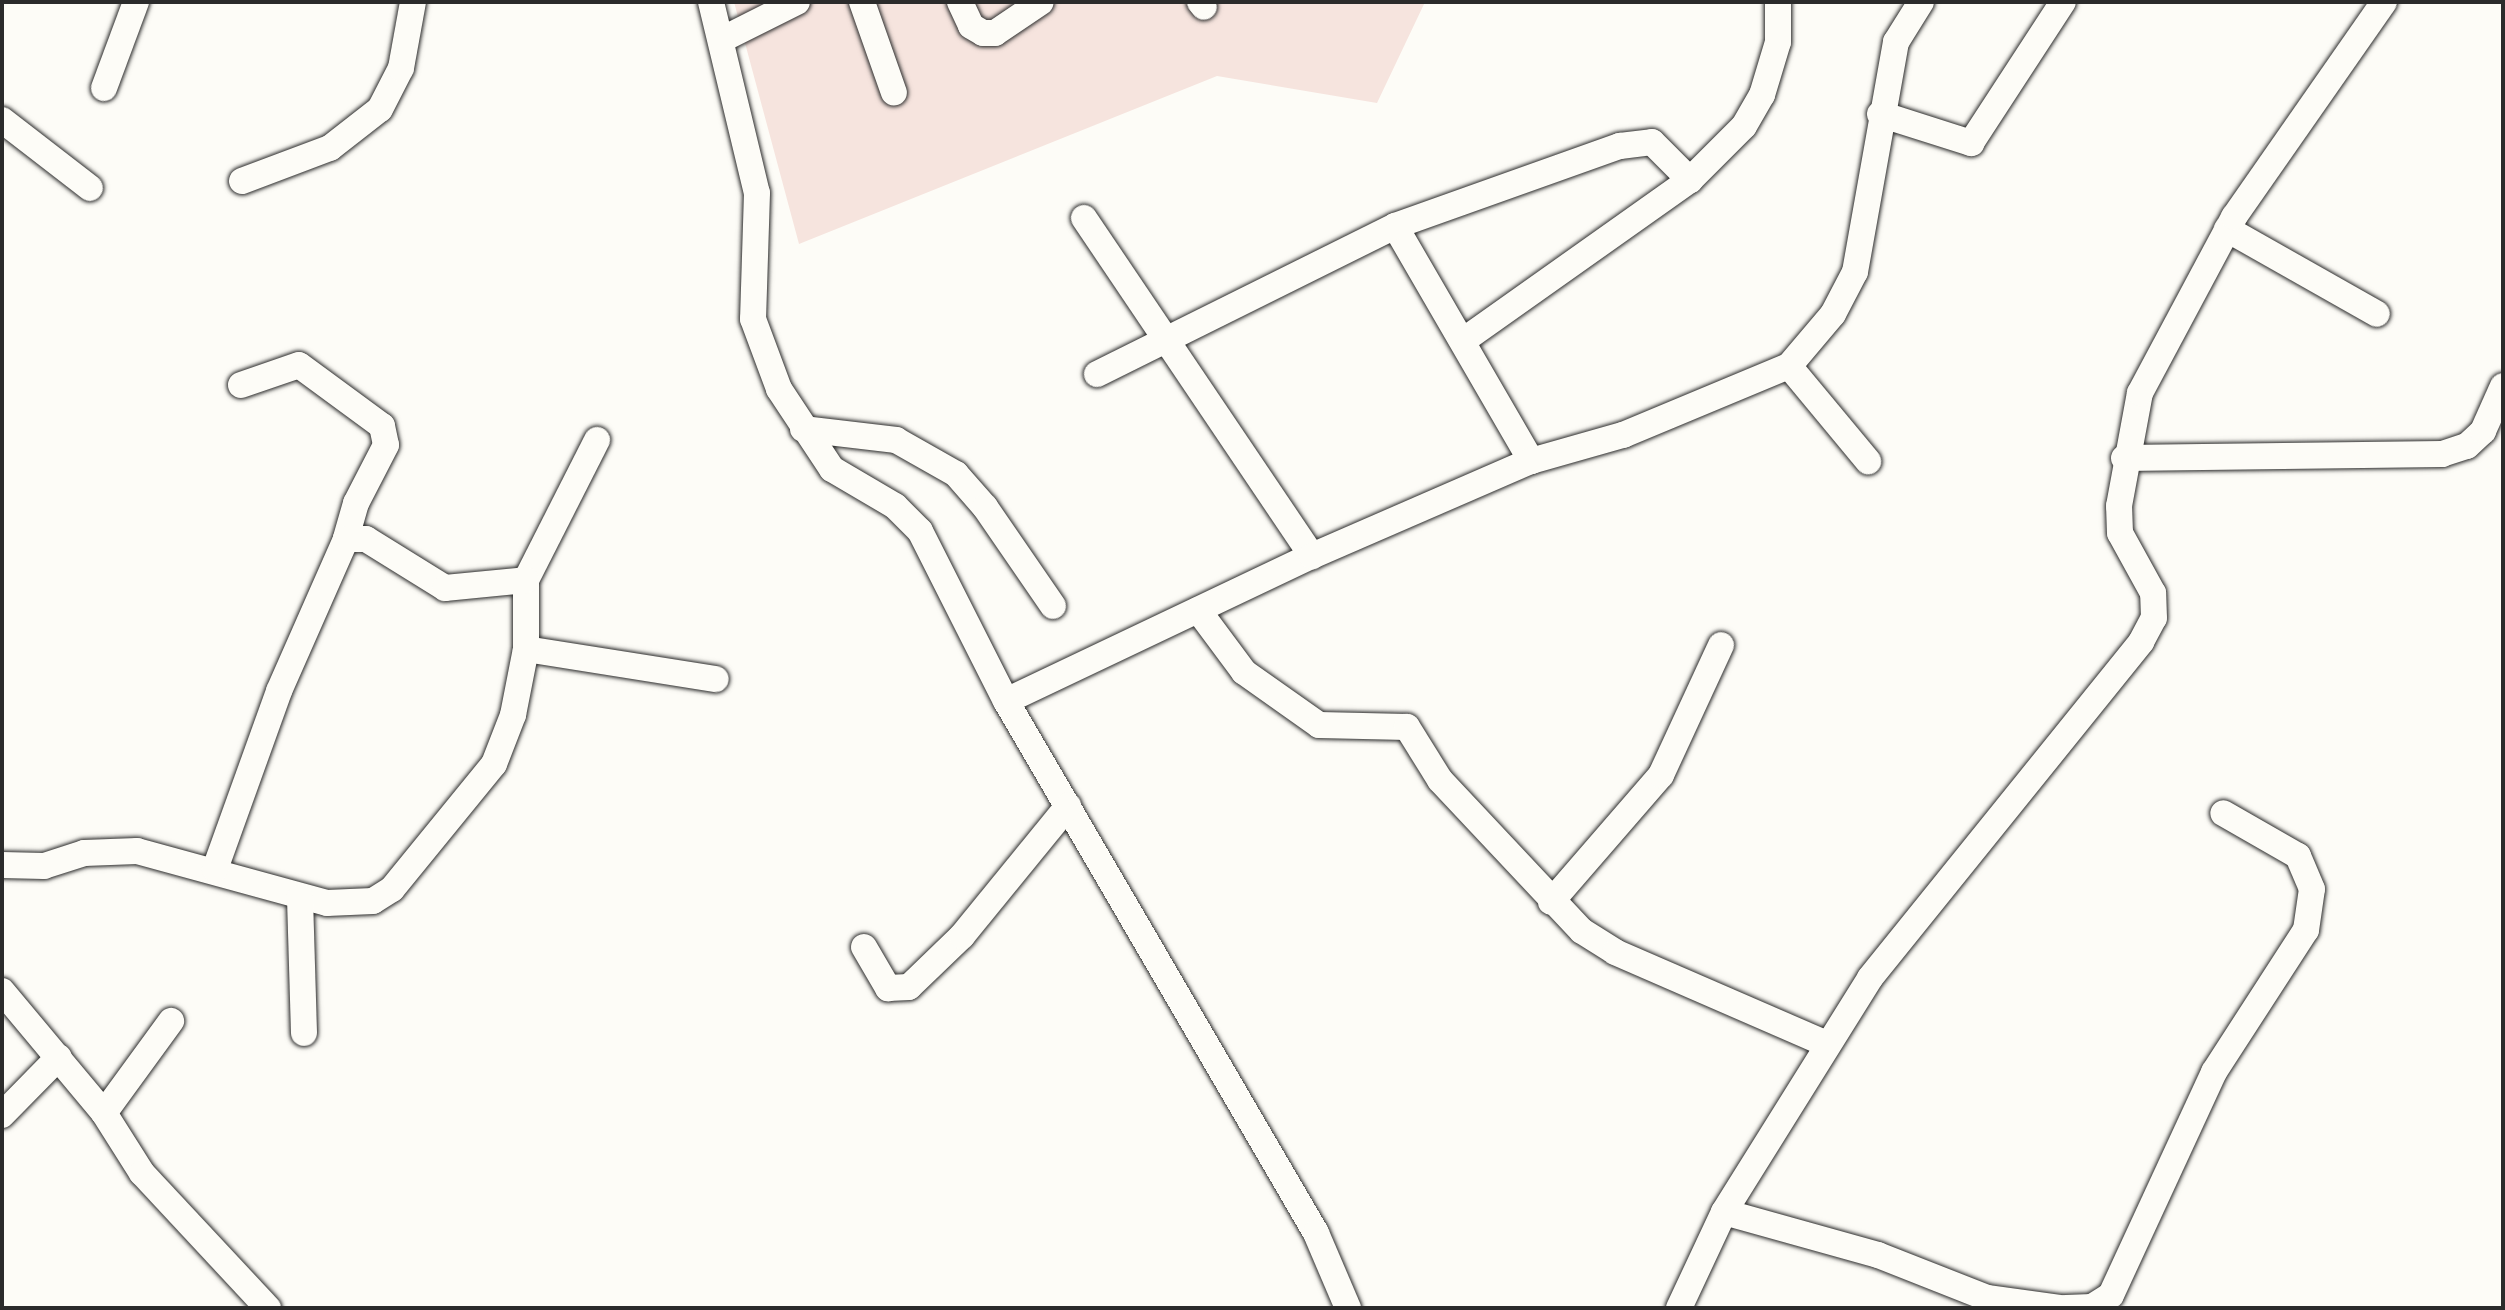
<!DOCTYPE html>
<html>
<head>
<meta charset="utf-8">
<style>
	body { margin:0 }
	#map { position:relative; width:2505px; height:1310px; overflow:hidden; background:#fdfcf7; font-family:"Gochi Hand",sans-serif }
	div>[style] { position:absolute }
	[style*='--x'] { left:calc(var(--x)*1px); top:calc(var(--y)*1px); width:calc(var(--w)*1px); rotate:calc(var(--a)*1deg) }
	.built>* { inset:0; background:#f6e4de }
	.roads { filter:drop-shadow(0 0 2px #2b2b2b) drop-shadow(0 0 2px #2b2b2b) }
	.minor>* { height:26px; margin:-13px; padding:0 13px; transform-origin:13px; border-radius:13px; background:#fdfcf7 }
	span { translate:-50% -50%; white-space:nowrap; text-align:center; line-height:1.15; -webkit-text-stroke:7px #fdfcf7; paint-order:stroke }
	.frame { position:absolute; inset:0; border:4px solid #2b2b2b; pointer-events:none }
</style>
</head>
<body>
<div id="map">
	<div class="built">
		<div style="clip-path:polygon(734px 2px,1425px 2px,1377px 103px,1217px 76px,799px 244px)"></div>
	</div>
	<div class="roads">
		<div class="minor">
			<div style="--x:711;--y:2;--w:196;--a:76.5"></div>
			<div style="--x:757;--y:193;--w:126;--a:91.8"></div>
			<div style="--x:753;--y:319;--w:75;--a:69.6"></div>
			<div style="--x:779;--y:389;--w:96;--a:56.5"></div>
			<div style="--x:832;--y:469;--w:73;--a:30.4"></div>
			<div style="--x:895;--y:506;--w:35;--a:45"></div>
			<div style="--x:920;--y:531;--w:191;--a:63.2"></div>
			<div style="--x:1006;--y:701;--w:616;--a:59.77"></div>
			<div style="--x:1316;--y:1233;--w:82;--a:66.9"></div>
			<div style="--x:862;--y:2;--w:96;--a:70.6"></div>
			<div style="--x:960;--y:2;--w:26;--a:65"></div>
			<div style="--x:971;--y:26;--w:14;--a:30"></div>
			<div style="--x:983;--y:33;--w:12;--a:0"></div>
			<div style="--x:995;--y:33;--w:55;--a:-34"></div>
			<div style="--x:1200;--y:2;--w:6;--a:51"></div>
			<div style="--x:721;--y:40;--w:85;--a:-26.6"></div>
			<div style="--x:104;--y:88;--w:92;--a:-69.6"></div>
			<div style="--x:1880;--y:114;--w:96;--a:17.7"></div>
			<div style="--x:1971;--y:143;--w:168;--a:-56.9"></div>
			<div style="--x:2;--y:120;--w:111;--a:37.7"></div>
			<div style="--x:242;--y:181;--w:94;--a:-20.6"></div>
			<div style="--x:330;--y:148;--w:63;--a:-38"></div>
			<div style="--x:380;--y:109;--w:46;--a:-62.9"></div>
			<div style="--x:401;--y:68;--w:67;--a:-79.7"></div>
			<div style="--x:1084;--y:218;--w:408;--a:56"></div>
			<div style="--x:1395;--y:226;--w:272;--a:59.9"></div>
			<div style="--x:2227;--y:229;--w:172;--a:29.5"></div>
			<div style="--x:1464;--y:340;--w:277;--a:-35.3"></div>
			<div style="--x:1690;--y:180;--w:76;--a:-45"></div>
			<div style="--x:1744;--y:126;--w:36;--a:-60"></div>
			<div style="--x:1762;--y:95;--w:55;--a:-73.2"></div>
			<div style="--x:1778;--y:42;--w:40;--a:-90"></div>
			<div style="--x:1789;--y:366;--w:124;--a:50.3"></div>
			<div style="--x:1097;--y:374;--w:333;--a:-26.4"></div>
			<div style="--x:1395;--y:226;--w:239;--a:-19.6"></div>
			<div style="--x:1620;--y:146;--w:32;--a:-7"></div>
			<div style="--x:1652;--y:142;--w:54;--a:45"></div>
			<div style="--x:241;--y:385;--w:61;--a:-19"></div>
			<div style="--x:299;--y:365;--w:103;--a:36.3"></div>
			<div style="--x:382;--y:426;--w:19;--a:78"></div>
			<div style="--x:386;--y:445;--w:65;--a:117.3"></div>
			<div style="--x:356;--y:503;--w:37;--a:106"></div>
			<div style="--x:803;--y:429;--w:94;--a:6.7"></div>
			<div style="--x:896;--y:440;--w:69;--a:29.5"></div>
			<div style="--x:956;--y:474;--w:44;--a:48.7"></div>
			<div style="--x:985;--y:507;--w:120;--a:55.5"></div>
			<div style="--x:2124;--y:458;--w:318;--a:-0.7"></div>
			<div style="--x:2442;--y:454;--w:26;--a:-18"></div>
			<div style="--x:2467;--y:446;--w:22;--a:-43"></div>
			<div style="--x:2483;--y:431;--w:49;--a:-66"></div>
			<div style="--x:1198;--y:610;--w:77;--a:53.4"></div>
			<div style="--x:1244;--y:672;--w:92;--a:35.2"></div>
			<div style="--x:1319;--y:725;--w:88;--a:1.3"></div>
			<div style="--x:1407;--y:727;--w:62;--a:58.1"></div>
			<div style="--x:1440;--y:780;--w:207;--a:46.8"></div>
			<div style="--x:1582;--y:931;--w:39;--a:32"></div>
			<div style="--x:1615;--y:952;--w:231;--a:23.5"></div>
			<div style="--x:526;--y:649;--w:192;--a:9"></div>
			<div style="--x:1006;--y:701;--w:339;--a:-25.4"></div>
			<div style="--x:1312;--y:556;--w:239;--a:-23.5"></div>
			<div style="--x:1531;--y:461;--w:96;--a:-15.8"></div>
			<div style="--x:1623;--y:435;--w:180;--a:-22.6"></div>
			<div style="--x:1789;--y:366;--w:68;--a:-49.8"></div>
			<div style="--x:1833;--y:314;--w:47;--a:-62.4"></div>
			<div style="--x:1855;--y:272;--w:234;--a:-79.9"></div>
			<div style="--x:1896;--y:42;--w:47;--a:-58"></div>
			<div style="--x:2;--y:865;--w:42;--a:1.4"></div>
			<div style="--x:44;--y:866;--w:42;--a:-18"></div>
			<div style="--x:84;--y:853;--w:53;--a:-2.2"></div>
			<div style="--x:137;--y:851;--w:197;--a:15.3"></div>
			<div style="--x:327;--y:903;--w:46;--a:-2.5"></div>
			<div style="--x:373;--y:901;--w:22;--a:-32"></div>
			<div style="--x:392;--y:889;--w:161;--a:-50.8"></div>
			<div style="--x:494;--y:764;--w:53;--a:-68.8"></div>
			<div style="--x:513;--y:715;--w:67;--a:-78.9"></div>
			<div style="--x:526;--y:649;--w:69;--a:-90"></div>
			<div style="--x:526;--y:580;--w:157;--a:-63.1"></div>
			<div style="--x:215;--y:869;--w:189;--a:-70.2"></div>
			<div style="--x:279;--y:691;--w:166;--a:-66.2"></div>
			<div style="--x:346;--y:539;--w:20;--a:0"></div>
			<div style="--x:366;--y:539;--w:93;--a:31.8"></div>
			<div style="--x:445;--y:588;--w:81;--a:-5.6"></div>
			<div style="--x:300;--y:898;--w:135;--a:88.3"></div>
			<div style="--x:1551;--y:902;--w:168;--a:-49.1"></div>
			<div style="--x:1661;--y:775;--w:143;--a:-65.2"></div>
			<div style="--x:864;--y:947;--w:48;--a:59.7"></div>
			<div style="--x:888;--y:988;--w:21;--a:-3"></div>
			<div style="--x:909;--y:987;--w:74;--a:-43.9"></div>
			<div style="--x:962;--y:936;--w:168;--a:-50.8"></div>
			<div style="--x:2;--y:991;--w:159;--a:50.1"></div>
			<div style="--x:104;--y:1113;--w:71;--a:57.7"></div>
			<div style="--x:142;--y:1173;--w:185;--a:47"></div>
			<div style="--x:104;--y:1113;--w:114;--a:-53.9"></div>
			<div style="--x:2;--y:1115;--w:81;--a:-45.5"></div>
			<div style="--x:1724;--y:1212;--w:160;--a:15.6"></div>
			<div style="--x:1878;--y:1255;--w:117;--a:21.5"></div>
			<div style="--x:1987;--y:1298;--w:75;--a:7.7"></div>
			<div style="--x:1679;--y:1308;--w:106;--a:-64.9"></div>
			<div style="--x:1724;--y:1212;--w:276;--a:-58"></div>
			<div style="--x:1870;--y:978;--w:432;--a:-51.1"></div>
			<div style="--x:2141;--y:642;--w:27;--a:-62"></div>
			<div style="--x:2154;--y:618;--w:25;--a:-92"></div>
			<div style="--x:2153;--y:593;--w:68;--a:-118.8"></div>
			<div style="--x:2120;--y:533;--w:27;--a:-92"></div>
			<div style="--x:2119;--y:506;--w:115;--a:-79.5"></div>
			<div style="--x:2140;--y:393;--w:200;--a:-61.9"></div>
			<div style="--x:2234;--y:217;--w:262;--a:-55.1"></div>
			<div style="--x:2066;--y:1308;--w:26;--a:-2"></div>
			<div style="--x:2092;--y:1307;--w:22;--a:-32"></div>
			<div style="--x:2111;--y:1295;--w:246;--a:-65.2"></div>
			<div style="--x:2214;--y:1072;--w:169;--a:-57.1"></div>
			<div style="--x:2306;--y:930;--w:41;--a:-81.7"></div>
			<div style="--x:2312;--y:889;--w:36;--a:-113"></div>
			<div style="--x:2298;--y:856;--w:86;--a:-150.2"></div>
		</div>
	</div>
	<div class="frame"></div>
</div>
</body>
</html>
